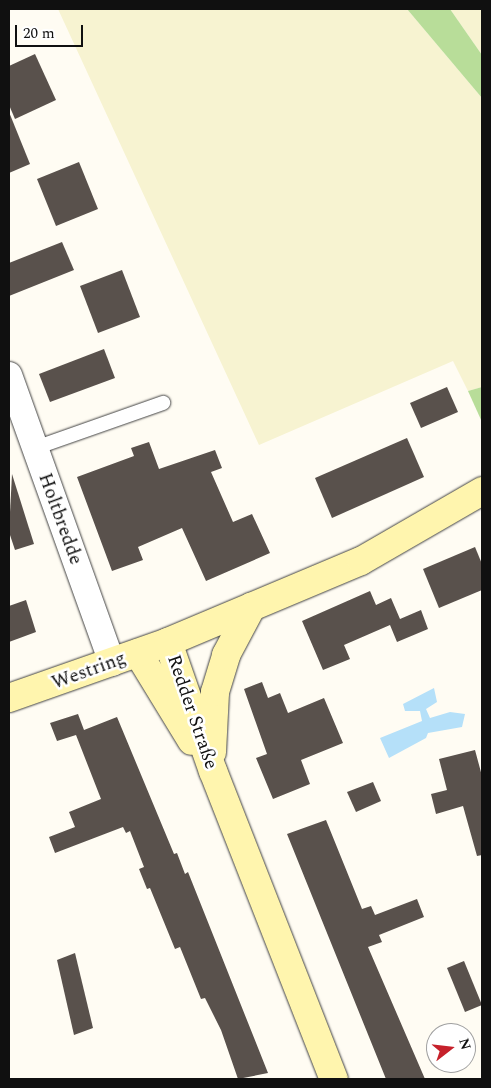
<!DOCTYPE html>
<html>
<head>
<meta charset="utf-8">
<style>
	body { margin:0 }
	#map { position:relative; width:491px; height:1088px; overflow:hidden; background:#fffcf3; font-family:Spectral,serif }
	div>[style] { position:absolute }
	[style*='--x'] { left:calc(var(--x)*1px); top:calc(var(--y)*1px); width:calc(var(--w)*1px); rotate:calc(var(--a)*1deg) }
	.farmland>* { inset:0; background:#f7f3d1 }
	.forest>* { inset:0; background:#b8dd99 }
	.water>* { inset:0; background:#b5e0f9 }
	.building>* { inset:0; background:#59514c }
	.roads { filter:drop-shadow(0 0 1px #434343) drop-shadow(0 0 1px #434343) }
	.lane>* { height:14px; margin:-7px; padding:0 7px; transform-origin:7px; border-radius:7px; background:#fff }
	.street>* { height:26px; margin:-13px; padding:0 13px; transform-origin:13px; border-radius:13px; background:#fff }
	.secondary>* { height:28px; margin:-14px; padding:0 14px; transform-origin:14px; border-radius:14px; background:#fff5ae }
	span { translate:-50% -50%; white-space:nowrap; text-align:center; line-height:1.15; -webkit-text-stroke:5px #fff; paint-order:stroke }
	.street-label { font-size:19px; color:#101010 }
	.frame { position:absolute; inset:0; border:10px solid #101010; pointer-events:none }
	.north { position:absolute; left:426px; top:1023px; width:50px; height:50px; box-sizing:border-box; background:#fff; border:1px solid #9f9f9f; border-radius:50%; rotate:74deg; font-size:14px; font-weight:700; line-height:20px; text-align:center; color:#101010 }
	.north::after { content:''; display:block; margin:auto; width:18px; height:22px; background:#c6212b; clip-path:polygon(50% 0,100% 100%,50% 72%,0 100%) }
	.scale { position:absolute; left:15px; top:25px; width:68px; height:22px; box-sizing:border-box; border:2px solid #101010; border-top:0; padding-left:6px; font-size:15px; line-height:18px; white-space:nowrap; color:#101010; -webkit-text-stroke:4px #fff; paint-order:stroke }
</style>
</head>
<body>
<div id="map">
	<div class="farmland">
		<div style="clip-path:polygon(58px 9px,407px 9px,482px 98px,482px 387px,468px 391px,453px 361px,259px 445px)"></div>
		<div style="clip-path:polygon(450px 9px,482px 9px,482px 55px)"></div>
	</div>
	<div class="forest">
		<div style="clip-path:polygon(407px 9px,450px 9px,482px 55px,482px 98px)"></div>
		<div style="clip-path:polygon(482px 387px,482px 422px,468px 391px)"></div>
	</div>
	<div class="water">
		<div style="clip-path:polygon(434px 688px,437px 702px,426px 709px,430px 718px,450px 712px,465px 714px,462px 727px,428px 733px,426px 738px,389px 758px,380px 738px,422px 721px,420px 711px,405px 711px,403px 704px)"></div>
	</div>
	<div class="building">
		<div style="clip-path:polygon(35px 54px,56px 100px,15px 119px,9px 105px,9px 66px)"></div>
		<div style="clip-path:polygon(9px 112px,30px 164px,9px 173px)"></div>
		<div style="clip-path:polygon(79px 162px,98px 209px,56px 226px,37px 179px)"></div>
		<div style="clip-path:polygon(62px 242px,74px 270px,9px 296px,9px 263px)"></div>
		<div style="clip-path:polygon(122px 270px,140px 317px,98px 333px,80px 286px)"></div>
		<div style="clip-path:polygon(104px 349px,115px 378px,50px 402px,39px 374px)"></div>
		<div style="clip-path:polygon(447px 387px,458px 412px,421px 428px,410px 403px)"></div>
		<div style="clip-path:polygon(407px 438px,424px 477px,332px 518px,315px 478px)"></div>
		<div style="clip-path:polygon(149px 442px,159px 469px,215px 450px,222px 468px,211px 472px,233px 522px,252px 514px,270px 553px,206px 581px,182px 528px,138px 547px,143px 560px,112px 571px,77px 477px,134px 456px,131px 448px)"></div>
		<div style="clip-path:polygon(12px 474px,34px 544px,15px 550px,9px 532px)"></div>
		<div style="clip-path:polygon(475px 547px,482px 564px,482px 590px,439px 608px,423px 569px)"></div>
		<div style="clip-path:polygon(370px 591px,376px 605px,391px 598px,400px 619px,421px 610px,428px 629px,397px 642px,390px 625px,344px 645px,350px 659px,323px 670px,302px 621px)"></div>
		<div style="clip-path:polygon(26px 600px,36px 632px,9px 642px,9px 606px)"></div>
		<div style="clip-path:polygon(262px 682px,268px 698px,280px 693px,288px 713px,324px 698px,343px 743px,301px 760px,310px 784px,273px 799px,256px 758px,267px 754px,244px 689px)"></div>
		<div style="clip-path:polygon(78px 714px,84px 730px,117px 717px,174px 854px,177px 853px,185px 874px,188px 872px,268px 1073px,238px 1079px,221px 1030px,205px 998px,201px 999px,180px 947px,175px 949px,150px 888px,147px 889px,139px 869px,144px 867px,130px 831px,126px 833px,123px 827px,55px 853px,49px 837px,75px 827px,69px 812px,101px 799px,76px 735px,57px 741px,50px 723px)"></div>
		<div style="clip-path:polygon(475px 750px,482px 776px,482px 855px,477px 856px,463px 806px,436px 814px,431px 794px,447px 790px,439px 759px)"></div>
		<div style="clip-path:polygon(373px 782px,381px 801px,356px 812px,347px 792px)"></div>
		<div style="clip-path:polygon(326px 820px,362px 909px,371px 906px,375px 915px,417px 899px,424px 917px,379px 935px,382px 942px,368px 947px,425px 1079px,386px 1079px,287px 834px)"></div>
		<div style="clip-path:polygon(75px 953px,93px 1028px,74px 1035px,57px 960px)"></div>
		<div style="clip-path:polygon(464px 961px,482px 1005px,465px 1012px,447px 968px)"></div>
	</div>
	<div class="roads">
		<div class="lane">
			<div style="--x:35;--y:448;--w:136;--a:-19.4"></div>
		</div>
		<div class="street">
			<div style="--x:9;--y:375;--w:306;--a:70.3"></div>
		</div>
		<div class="secondary">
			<div style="--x:168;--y:642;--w:137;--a:70.8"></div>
			<div style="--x:213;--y:771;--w:331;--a:68.6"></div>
			<div style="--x:138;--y:653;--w:103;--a:58.5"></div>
			<div style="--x:9;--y:698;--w:169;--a:-19.4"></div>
			<div style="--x:168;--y:642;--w:209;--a:-22.8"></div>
			<div style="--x:361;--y:561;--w:140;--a:-30"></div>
			<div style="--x:212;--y:752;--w:60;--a:-87.1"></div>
			<div style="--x:215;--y:692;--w:39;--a:-73"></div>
			<div style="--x:226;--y:655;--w:55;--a:-62"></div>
		</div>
	</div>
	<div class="street-label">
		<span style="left:60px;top:519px;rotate:70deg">Holtbredde</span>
		<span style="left:89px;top:671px;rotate:-20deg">Westring</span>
		<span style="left:192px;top:712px;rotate:71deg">Redder Straße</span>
	</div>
	<div class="frame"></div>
	<div class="north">N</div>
	<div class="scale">20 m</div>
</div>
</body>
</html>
